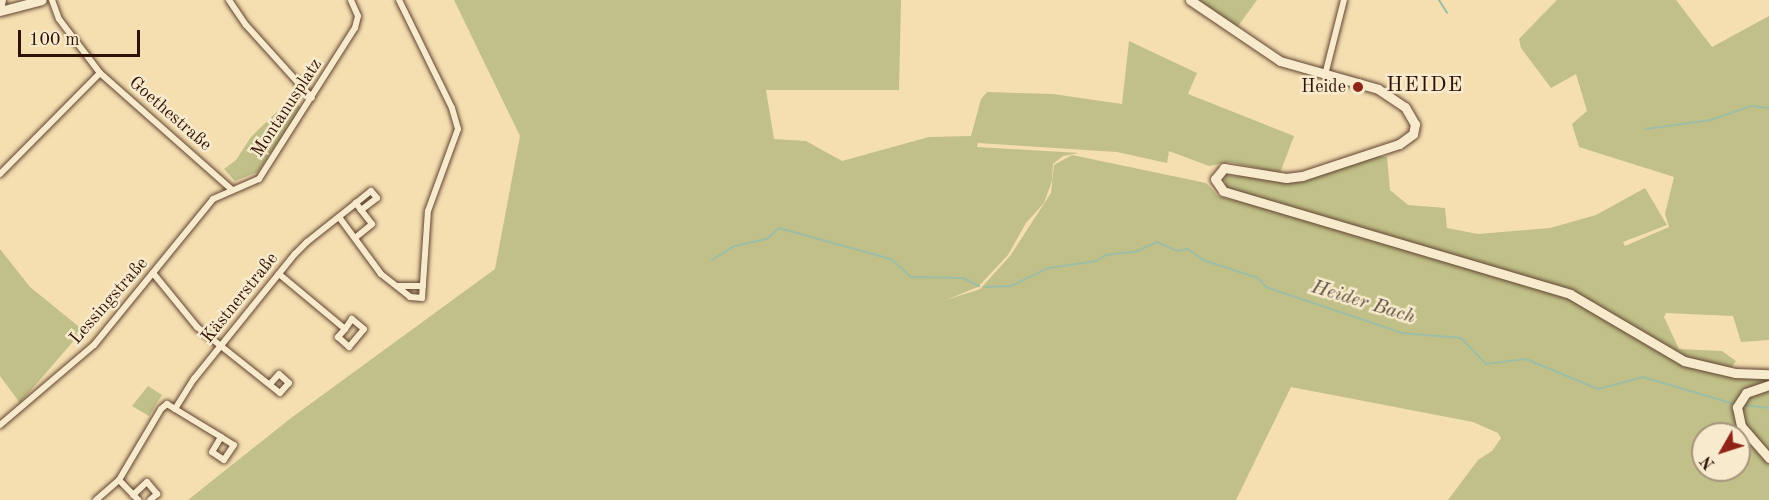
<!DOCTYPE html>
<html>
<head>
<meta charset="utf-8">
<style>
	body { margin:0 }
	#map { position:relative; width:1769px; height:500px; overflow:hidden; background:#f5dfb1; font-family:"Old Standard TT",serif }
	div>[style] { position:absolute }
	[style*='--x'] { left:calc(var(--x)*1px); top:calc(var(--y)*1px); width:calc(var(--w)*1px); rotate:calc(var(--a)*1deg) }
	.green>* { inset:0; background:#c0c088 }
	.stream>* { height:2px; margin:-1px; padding:0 1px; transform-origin:1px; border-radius:1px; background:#9dbda7 }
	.roads { filter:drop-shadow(0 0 2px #614431) drop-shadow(0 0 2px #614431) }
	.street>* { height:6px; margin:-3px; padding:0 3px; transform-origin:3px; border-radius:3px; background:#f8eacc }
	.secondary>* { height:9px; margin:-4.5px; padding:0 4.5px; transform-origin:4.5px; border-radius:4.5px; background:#f8eacc }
	.dots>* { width:16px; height:16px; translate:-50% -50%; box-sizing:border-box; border:3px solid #f8eacc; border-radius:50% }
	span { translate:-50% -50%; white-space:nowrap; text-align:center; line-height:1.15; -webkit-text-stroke:5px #f8eacc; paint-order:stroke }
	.poi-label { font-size:18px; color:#301106 }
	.right { translate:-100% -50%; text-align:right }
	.street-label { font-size:18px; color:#301106 }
	.water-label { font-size:20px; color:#564d3e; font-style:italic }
	.quarter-label { font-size:21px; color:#301106; letter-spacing:1.5px }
	.north { position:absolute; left:1691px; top:422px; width:60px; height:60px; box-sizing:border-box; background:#f8eacc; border:2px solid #a8937d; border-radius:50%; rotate:231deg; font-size:16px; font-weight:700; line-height:24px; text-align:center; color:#301106 }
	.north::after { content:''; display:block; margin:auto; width:21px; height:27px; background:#8f2418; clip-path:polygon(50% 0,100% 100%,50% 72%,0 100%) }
	.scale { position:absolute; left:18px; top:30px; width:122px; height:27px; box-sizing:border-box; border:3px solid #301106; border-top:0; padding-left:8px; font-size:18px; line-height:21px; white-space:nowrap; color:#301106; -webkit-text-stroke:4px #f8eacc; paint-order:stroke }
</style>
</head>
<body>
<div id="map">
	<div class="green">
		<div style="clip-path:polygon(evenodd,454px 0,901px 0,899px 90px,766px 90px,774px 139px,806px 141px,842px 161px,929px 137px,971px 136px,981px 99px,987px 92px,1053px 94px,1122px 104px,1129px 41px,1197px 73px,1188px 94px,1294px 136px,1280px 173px,1230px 162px,1209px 166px,1169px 151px,1167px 163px,1117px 152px,978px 143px,977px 147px,1079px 153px,1063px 156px,1053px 164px,1052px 181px,1044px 203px,1026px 223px,1008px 255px,978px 287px,946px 300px,980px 289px,1010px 256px,1051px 193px,1054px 165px,1072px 155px,1206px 183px,1218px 196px,1269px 209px,1226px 187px,1224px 175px,1303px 180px,1376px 156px,1387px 157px,1390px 190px,1408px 205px,1445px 208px,1447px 228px,1478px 234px,1550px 228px,1596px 215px,1645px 188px,1667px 225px,1623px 242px,1625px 246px,1669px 227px,1665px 214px,1674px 177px,1579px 147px,1572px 124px,1587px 111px,1576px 74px,1551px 88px,1521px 48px,1519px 39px,1557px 0,1676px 0,1712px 47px,1769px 16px,1769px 340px,1741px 342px,1733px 316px,1666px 313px,1664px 317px,1679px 349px,1722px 351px,1736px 361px,1729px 371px,1769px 374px,1769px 385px,1746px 393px,1738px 419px,1769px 458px,1769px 500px,1448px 500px,1478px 460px,1492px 451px,1501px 438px,1498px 433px,1473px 422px,1291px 387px,1236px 500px,188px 500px,291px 418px,495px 269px,520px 136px,454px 0,1703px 434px,1739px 434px,1739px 470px,1703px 470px,1703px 434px)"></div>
		<div style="clip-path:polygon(1195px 0,1257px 0,1236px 29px)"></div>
		<div style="clip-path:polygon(292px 97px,301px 108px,258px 172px,235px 181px,224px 169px,236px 160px,251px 137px)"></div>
		<div style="clip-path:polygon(0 249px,30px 287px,83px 330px,20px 403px,0 376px)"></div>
		<div style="clip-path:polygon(148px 386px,162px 395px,149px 416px,132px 406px)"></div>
		<div style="clip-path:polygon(1769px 388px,1769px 456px,1744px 427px,1740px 401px)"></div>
	</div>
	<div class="stream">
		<div style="--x:1439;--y:0;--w:15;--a:58"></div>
		<div style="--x:1646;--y:129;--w:66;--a:-7.9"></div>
		<div style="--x:1711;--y:120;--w:42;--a:-19.3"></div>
		<div style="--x:1751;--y:106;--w:18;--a:6"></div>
		<div style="--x:712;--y:260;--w:26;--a:-32"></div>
		<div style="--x:734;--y:246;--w:34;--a:-12"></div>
		<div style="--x:767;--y:239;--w:16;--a:-43"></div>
		<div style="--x:779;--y:228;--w:116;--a:15.5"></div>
		<div style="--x:891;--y:259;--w:27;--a:42"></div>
		<div style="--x:911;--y:277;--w:52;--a:1.1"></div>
		<div style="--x:963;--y:278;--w:18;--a:27"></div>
		<div style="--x:985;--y:287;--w:26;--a:-2"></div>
		<div style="--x:1011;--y:286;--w:41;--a:-25.9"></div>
		<div style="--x:1048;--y:268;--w:49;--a:-8.3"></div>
		<div style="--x:1096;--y:261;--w:12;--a:-31"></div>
		<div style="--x:1106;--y:255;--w:31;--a:-7"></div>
		<div style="--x:1137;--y:251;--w:22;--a:-24"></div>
		<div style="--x:1157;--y:242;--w:22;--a:24"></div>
		<div style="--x:1177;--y:251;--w:11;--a:-10"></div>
		<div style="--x:1188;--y:249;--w:19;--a:36"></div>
		<div style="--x:1203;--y:260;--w:58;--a:18.1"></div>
		<div style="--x:1258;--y:278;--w:12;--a:48"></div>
		<div style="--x:1266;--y:287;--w:144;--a:18.7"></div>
		<div style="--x:1402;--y:333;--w:59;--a:4.8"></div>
		<div style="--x:1461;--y:338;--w:36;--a:46"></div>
		<div style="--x:1486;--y:364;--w:40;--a:-7.1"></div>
		<div style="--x:1526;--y:359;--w:78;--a:22.6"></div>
		<div style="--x:1598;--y:389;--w:47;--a:-14.9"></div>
		<div style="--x:1643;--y:377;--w:95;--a:16.5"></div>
		<div style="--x:1742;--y:405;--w:27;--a:6"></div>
	</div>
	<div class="roads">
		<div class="street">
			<div style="--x:52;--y:0;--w:20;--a:70"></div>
			<div style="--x:59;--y:19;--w:68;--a:52.8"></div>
			<div style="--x:100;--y:73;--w:175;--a:41.5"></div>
			<div style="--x:229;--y:0;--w:30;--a:56"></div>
			<div style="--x:246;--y:25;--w:98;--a:47.9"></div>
			<div style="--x:1;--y:11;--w:11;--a:-80"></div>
			<div style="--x:1326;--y:71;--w:73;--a:-75.8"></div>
			<div style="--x:0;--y:174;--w:142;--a:-45.3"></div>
			<div style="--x:339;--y:217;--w:71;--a:53.6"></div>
			<div style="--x:381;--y:274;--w:37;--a:38"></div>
			<div style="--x:410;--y:297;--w:12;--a:5"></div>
			<div style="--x:422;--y:298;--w:87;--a:-86.1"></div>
			<div style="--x:428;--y:211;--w:87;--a:-69.9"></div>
			<div style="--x:458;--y:129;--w:22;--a:-106"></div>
			<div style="--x:452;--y:108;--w:120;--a:-116.1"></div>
			<div style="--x:355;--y:238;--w:22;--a:-39"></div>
			<div style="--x:372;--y:224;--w:18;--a:-128"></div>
			<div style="--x:153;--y:273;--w:70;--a:50.8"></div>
			<div style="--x:197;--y:327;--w:106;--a:38.5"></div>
			<div style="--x:280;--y:393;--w:13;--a:-48"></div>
			<div style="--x:289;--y:383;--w:13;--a:-138"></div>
			<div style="--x:279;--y:374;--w:13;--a:132"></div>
			<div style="--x:279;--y:274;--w:86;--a:39.8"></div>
			<div style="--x:345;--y:329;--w:11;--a:131"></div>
			<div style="--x:338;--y:337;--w:15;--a:42"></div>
			<div style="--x:349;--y:347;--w:23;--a:-50"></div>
			<div style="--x:364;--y:329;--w:16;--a:-140"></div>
			<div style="--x:352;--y:319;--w:12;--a:125"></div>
			<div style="--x:397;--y:286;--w:26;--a:0"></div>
			<div style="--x:175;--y:409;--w:36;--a:-58"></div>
			<div style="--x:194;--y:379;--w:161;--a:-51.1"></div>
			<div style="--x:295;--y:254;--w:17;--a:-45"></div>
			<div style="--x:307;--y:242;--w:63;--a:-38.5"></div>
			<div style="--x:356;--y:203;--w:19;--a:-39"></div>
			<div style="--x:371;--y:191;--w:9;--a:49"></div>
			<div style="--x:377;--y:198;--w:20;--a:143"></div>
			<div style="--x:361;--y:210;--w:9;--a:-126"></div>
			<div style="--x:0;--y:425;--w:123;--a:-40.4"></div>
			<div style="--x:94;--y:345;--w:188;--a:-50.8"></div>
			<div style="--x:213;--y:199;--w:50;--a:-23.5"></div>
			<div style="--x:259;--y:179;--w:179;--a:-57.6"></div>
			<div style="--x:355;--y:28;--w:12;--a:-76"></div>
			<div style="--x:358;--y:16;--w:17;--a:-114"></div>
			<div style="--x:119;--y:480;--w:28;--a:46"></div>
			<div style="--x:133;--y:495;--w:19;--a:-43"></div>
			<div style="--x:147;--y:482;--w:16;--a:50"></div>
			<div style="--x:157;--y:494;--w:9;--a:139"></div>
			<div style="--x:96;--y:500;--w:30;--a:-41"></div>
			<div style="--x:119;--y:480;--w:82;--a:-59.4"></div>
			<div style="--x:161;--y:409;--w:8;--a:-40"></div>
			<div style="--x:167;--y:404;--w:9;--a:32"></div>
			<div style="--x:175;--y:409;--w:54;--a:31.3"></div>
			<div style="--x:221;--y:437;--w:15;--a:32"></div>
			<div style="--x:234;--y:445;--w:18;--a:124"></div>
			<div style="--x:224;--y:460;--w:14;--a:-146"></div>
			<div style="--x:212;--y:452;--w:17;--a:-59"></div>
		</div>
		<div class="secondary">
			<div style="--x:1190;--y:0;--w:109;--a:34.1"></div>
			<div style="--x:1280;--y:61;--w:102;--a:15.9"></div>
			<div style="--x:1378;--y:89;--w:32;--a:34"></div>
			<div style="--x:1405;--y:107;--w:20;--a:60"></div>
			<div style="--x:1415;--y:124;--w:10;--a:101"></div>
			<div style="--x:1413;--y:134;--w:17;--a:144"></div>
			<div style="--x:1399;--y:144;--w:102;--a:161.7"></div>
			<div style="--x:1302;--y:176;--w:16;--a:173"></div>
			<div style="--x:1286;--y:178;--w:63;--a:-170.8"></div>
			<div style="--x:1224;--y:168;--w:14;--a:129"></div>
			<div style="--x:1215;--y:179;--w:14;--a:56"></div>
			<div style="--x:1223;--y:191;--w:362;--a:16.5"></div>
			<div style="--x:1570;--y:294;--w:132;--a:30.4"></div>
			<div style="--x:1684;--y:361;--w:52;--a:13.2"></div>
			<div style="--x:1735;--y:373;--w:34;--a:2"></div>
			<div style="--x:0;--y:11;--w:43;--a:-14.7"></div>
			<div style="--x:1769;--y:385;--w:24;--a:161"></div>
			<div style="--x:1746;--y:393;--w:17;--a:123"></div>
			<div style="--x:1737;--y:407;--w:19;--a:78"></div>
			<div style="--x:1741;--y:426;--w:43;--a:48.8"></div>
		</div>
	</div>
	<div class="dots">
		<div style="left:1358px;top:87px;background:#8f2418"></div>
	</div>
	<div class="poi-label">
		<span class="right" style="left:1346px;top:87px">Heide</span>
	</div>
	<div class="street-label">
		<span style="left:287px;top:108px;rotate:-57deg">Montanusplatz</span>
		<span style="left:170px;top:114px;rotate:41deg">Goethestraße</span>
		<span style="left:240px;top:298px;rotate:-51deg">Kästnerstraße</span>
		<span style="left:109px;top:301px;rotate:-49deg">Lessingstraße</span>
	</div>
	<div class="water-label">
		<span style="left:1363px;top:303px;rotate:17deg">Heider Bach</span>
	</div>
	<div class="quarter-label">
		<span style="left:1425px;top:86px">HEIDE</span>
	</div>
	<div class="north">N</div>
	<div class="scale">100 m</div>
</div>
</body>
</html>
